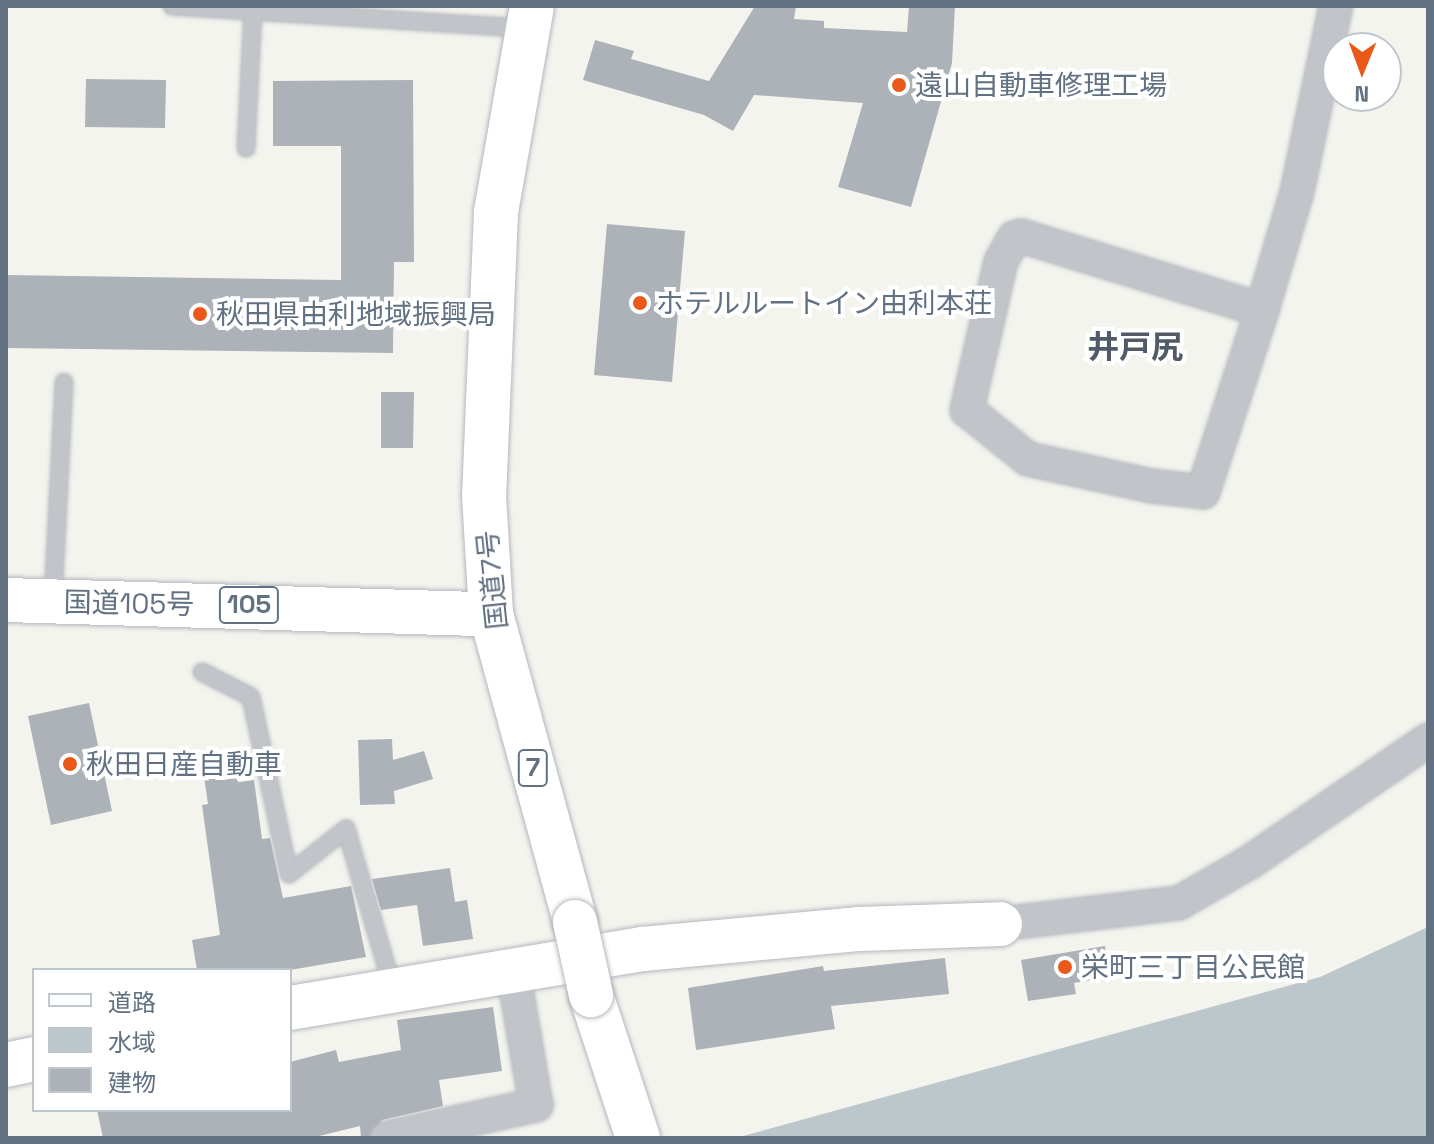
<!DOCTYPE html>
<html>
<head>
<meta charset="utf-8">
<style>
	body { margin:0 }
	#map { position:relative; width:1434px; height:1144px; overflow:hidden; background:#f4f4ef; font-family:"Space Grotesk","Noto Sans JP",sans-serif }
	div>[style] { position:absolute }
	[style*='--x'] { left:calc(var(--x)*1px); top:calc(var(--y)*1px); width:calc(var(--w)*1px); rotate:calc(var(--a)*1deg) }
	.water>* { inset:0; background:#bcc7cc }
	.building>* { inset:0; background:#acb2b8 }
	.roads { filter:drop-shadow(0 0 2px #b3b8bd) drop-shadow(0 0 2px #b3b8bd) }
	.lane>* { height:16px; margin:-8px; padding:0 8px; transform-origin:8px; border-radius:8px; background:#c1c4c8 }
	.street>* { height:32px; margin:-16px; padding:0 16px; transform-origin:16px; border-radius:16px; background:#c1c4c8 }
	.secondary>* { height:44px; margin:-22px; padding:0 22px; transform-origin:22px; border-radius:22px; background:#fff }
	.highway>* { height:44px; margin:-22px; padding:0 22px; transform-origin:22px; border-radius:22px; background:#fff }
	.bridges { filter:drop-shadow(0 0 2px #b6b8bb) drop-shadow(0 0 2px #b6b8bb) }
	.highway-bridge>* { height:44px; margin:-22px; padding:0 22px; transform-origin:22px; border-radius:22px; background:#fff }
	.dots>* { width:22px; height:22px; translate:-50% -50%; box-sizing:border-box; border:4px solid #fff; border-radius:50% }
	span { translate:-50% -50%; white-space:nowrap; text-align:center; line-height:1.15; -webkit-text-stroke:8px #fff; paint-order:stroke }
	.shield-label span { padding:2px 6px; background:#fff; border:2px solid; border-radius:6px; -webkit-text-stroke-width:0 }
	.shield-label { font-size:26px; color:#627182; font-weight:700 }
	.poi-label { font-size:28px; color:#627182 }
	.left { translate:0 -50%; text-align:left }
	.street-label { font-size:28px; color:#627182 }
	.quarter-label { font-size:32px; color:#505b67; font-weight:700 }
	.frame { position:absolute; inset:0; border:8px solid #627182; pointer-events:none }
	.legend { position:absolute; left:32px; top:968px; width:260px; height:144px; box-sizing:border-box; background:#fff; border:2px solid #c0c6cd; margin:0; padding:10px 14px; list-style:none; font-size:24px; color:#627182 }
	.legend li { display:flex; align-items:center; gap:16px; height:40px }
	.legend b { width:40px; border:2px solid #c0c6cd }
	.north { position:absolute; left:1322px; top:32px; width:80px; height:80px; box-sizing:border-box; background:#fff; border:2px solid #c0c6cd; border-radius:50%; rotate:181deg; font-size:22px; font-weight:700; line-height:32px; text-align:center; color:#627182 }
	.north::after { content:''; display:block; margin:auto; width:28px; height:36px; background:#ea5919; clip-path:polygon(50% 0,100% 100%,50% 72%,0 100%) }
</style>
</head>
<body>
<div id="map">
	<div class="water">
		<div style="clip-path:polygon(1428px 927px,1428px 1138px,736px 1138px,1320px 977px)"></div>
	</div>
	<div class="building">
		<div style="clip-path:polygon(755px 6px,796px 6px,794px 19px,824px 21px,824px 28px,907px 32px,909px 6px,955px 6px,952px 63px,911px 207px,838px 187px,863px 103px,754px 95px,733px 131px,704px 115px,583px 80px,595px 40px,634px 51px,631px 59px,709px 81px)"></div>
		<div style="clip-path:polygon(86px 79px,166px 80px,165px 128px,85px 127px)"></div>
		<div style="clip-path:polygon(413px 80px,414px 262px,394px 262px,393px 353px,6px 348px,6px 275px,341px 280px,341px 146px,273px 146px,273px 81px)"></div>
		<div style="clip-path:polygon(607px 224px,685px 231px,672px 382px,594px 375px)"></div>
		<div style="clip-path:polygon(381px 392px,414px 392px,413px 448px,381px 448px)"></div>
		<div style="clip-path:polygon(89px 703px,112px 811px,51px 825px,28px 716px)"></div>
		<div style="clip-path:polygon(392px 739px,393px 760px,424px 751px,433px 779px,394px 791px,395px 804px,360px 805px,358px 740px)"></div>
		<div style="clip-path:polygon(236px 751px,240px 782px,254px 780px,262px 839px,270px 838px,283px 898px,351px 886px,366px 957px,290px 970px,197px 970px,192px 940px,220px 935px,202px 805px,208px 804px,201px 756px)"></div>
		<div style="clip-path:polygon(450px 868px,455px 902px,467px 900px,473px 939px,423px 946px,417px 905px,381px 910px,372px 879px)"></div>
		<div style="clip-path:polygon(1105px 946px,1110px 977px,1074px 983px,1076px 994px,1028px 1001px,1021px 960px)"></div>
		<div style="clip-path:polygon(945px 958px,949px 994px,831px 1006px,835px 1029px,696px 1050px,688px 988px,823px 966px,824px 971px)"></div>
		<div style="clip-path:polygon(493px 1007px,502px 1071px,439px 1080px,443px 1106px,382px 1120px,369px 1138px,361px 1138px,360px 1126px,311px 1138px,103px 1138px,97px 1110px,290px 1110px,290px 1062px,336px 1050px,339px 1062px,401px 1050px,397px 1020px)"></div>
	</div>
	<div class="roads">
		<div class="lane">
			<div style="--x:172;--y:6;--w:355;--a:3.6"></div>
			<div style="--x:246;--y:148;--w:137;--a:-87.1"></div>
			<div style="--x:53;--y:600;--w:218;--a:-87.1"></div>
			<div style="--x:202;--y:672;--w:55;--a:27"></div>
			<div style="--x:251;--y:697;--w:181;--a:77.9"></div>
			<div style="--x:289;--y:874;--w:73;--a:-38.3"></div>
			<div style="--x:346;--y:829;--w:167;--a:73.6"></div>
		</div>
		<div class="street">
			<div style="--x:1262;--y:310;--w:252;--a:-162.9"></div>
			<div style="--x:1021;--y:236;--w:7;--a:164"></div>
			<div style="--x:1014;--y:238;--w:26;--a:119"></div>
			<div style="--x:1001;--y:261;--w:153;--a:102.9"></div>
			<div style="--x:967;--y:410;--w:78;--a:38.8"></div>
			<div style="--x:1028;--y:459;--w:127;--a:12.3"></div>
			<div style="--x:1152;--y:486;--w:51;--a:6.7"></div>
			<div style="--x:1203;--y:492;--w:191;--a:-72"></div>
			<div style="--x:1262;--y:310;--w:123;--a:-73.5"></div>
			<div style="--x:1297;--y:192;--w:190;--a:-78.2"></div>
			<div style="--x:1000;--y:924;--w:180;--a:-6.7"></div>
			<div style="--x:1179;--y:903;--w:82;--a:-30"></div>
			<div style="--x:1250;--y:862;--w:216;--a:-34.4"></div>
			<div style="--x:387;--y:1138;--w:153;--a:-12.5"></div>
			<div style="--x:536;--y:1105;--w:136;--a:-99.7"></div>
		</div>
		<div class="secondary">
			<div style="--x:290;--y:1008;--w:358;--a:-9.5"></div>
			<div style="--x:643;--y:949;--w:218;--a:-5.3"></div>
			<div style="--x:860;--y:929;--w:140;--a:-2"></div>
			<div style="--x:6;--y:1065;--w:29;--a:-12"></div>
		</div>
		<div class="highway">
			<div style="--x:532;--y:6;--w:209;--a:99.9"></div>
			<div style="--x:496;--y:212;--w:283;--a:92.4"></div>
			<div style="--x:484;--y:495;--w:119;--a:86.6"></div>
			<div style="--x:491;--y:614;--w:319;--a:74.7"></div>
			<div style="--x:6;--y:600;--w:485;--a:1.7"></div>
			<div style="--x:591;--y:995;--w:151;--a:71.8"></div>
		</div>
	</div>
	<div class="bridges">
		<div class="highway-bridge">
			<div style="--x:575;--y:922;--w:75;--a:77.6"></div>
		</div>
	</div>
	<div class="dots">
		<div style="left:899px;top:85px;background:#ea5919"></div>
		<div style="left:640px;top:303px;background:#ea5919"></div>
		<div style="left:200px;top:314px;background:#ea5919"></div>
		<div style="left:70px;top:764px;background:#ea5919"></div>
		<div style="left:1065px;top:967px;background:#ea5919"></div>
	</div>
	<div class="shield-label">
		<span style="left:249px;top:605px">105</span>
		<span style="left:533px;top:768px">7</span>
	</div>
	<div class="poi-label">
		<span class="left" style="left:915px;top:85px">遠山自動車修理工場</span>
		<span class="left" style="left:656px;top:303px">ホテルルートイン由利本荘</span>
		<span class="left" style="left:216px;top:314px">秋田県由利地域振興局</span>
		<span class="left" style="left:86px;top:764px">秋田日産自動車</span>
		<span class="left" style="left:1081px;top:967px">栄町三丁目公民館</span>
	</div>
	<div class="street-label">
		<span style="left:492px;top:580px;rotate:-96deg">国道7号</span>
		<span style="left:129px;top:603px;rotate:1deg">国道105号</span>
	</div>
	<div class="quarter-label">
		<span style="left:1135px;top:347px">井戸尻</span>
	</div>
	<div class="frame"></div>
	<ul class="legend">
	<li><b style="height:10px;background:#fff"></b>道路</li>
	<li><b style="height:22px;background:#bcc7cc"></b>水域</li>
	<li><b style="height:22px;background:#acb2b8"></b>建物</li>
	</ul>
	<div class="north">N</div>
</div>
</body>
</html>
